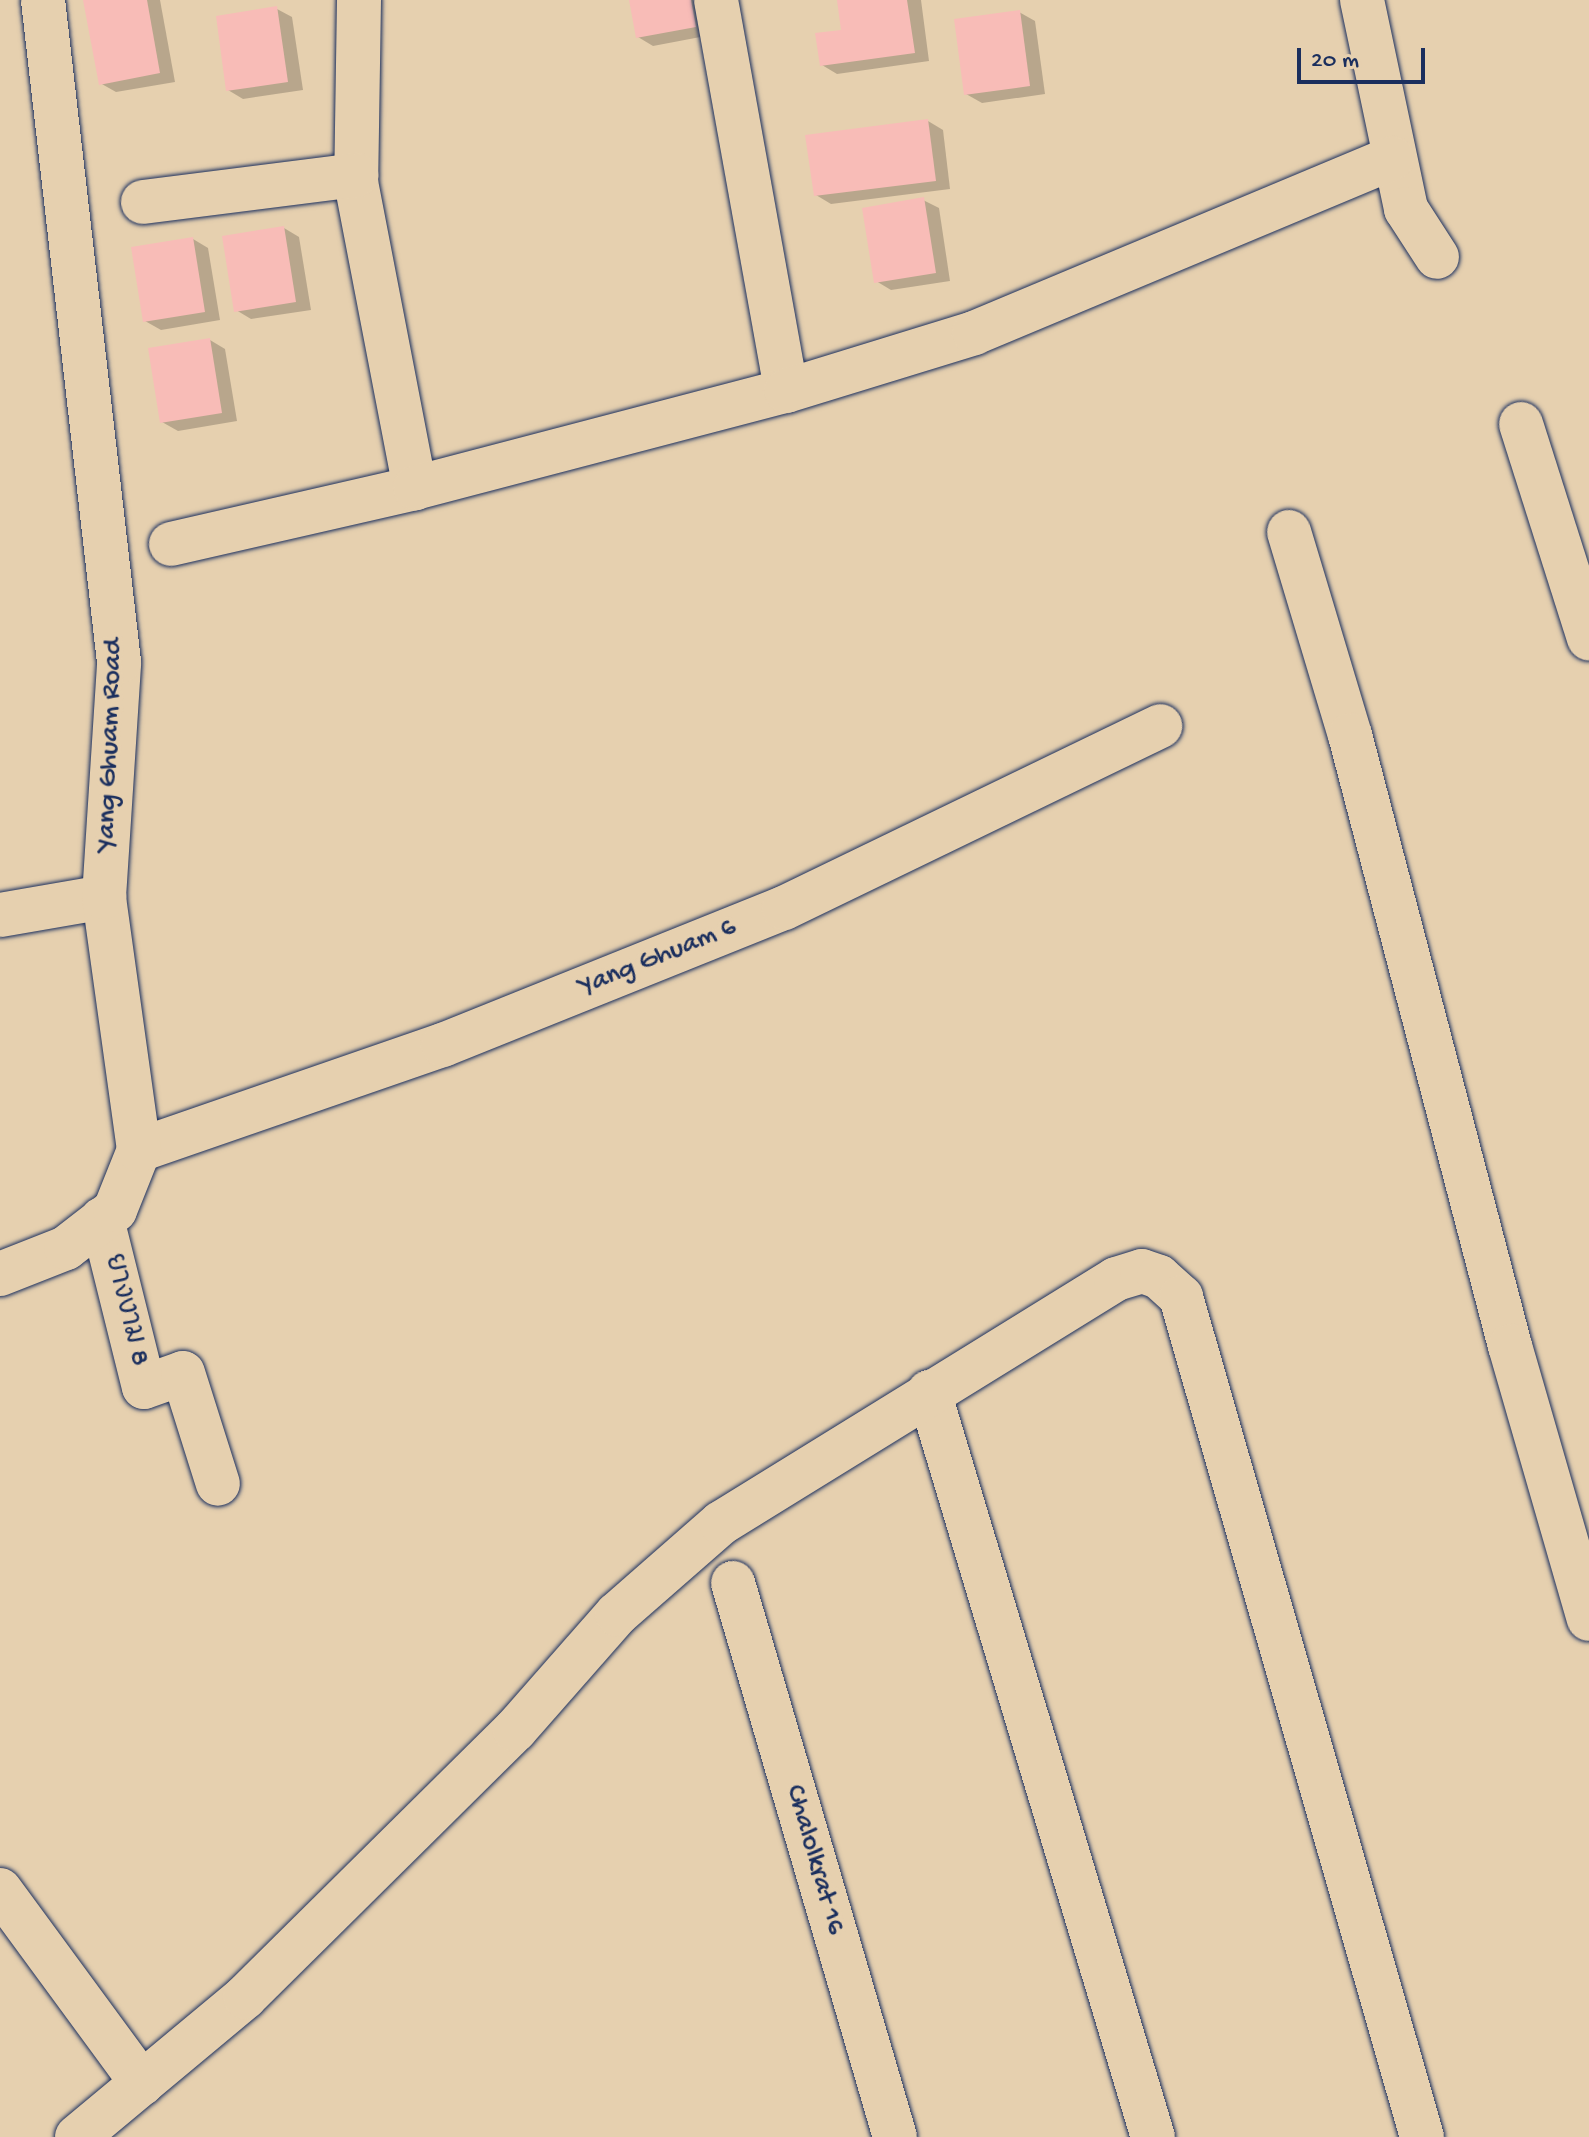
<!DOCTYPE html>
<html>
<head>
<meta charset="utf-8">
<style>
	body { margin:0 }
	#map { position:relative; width:1589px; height:2137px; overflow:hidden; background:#e6d0af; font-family:"Gochi Hand","Playpen Sans Thai",sans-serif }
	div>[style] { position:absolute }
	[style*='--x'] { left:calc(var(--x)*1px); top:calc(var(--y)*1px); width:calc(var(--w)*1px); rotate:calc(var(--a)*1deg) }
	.shadow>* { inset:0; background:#0003 }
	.building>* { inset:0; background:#f8bcb7 }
	.roads { filter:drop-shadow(0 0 2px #1b2f5e) drop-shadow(0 0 2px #1b2f5e) }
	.minor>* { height:44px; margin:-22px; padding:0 22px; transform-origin:22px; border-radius:22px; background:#e6d0af }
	span { translate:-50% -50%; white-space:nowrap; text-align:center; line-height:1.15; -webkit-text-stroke:8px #e6d0af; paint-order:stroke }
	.street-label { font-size:28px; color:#1b2f5e }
	.scale { position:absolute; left:1297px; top:48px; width:128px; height:36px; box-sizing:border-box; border:4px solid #1b2f5e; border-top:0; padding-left:10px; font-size:24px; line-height:28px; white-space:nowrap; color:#1b2f5e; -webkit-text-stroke:6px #e6d0af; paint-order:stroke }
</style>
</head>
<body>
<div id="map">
	<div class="shadow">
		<div style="clip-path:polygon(85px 0,160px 0,175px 82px,116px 92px,100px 83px)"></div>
		<div style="clip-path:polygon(631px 0,704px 0,711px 35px,653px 46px,638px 37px)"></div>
		<div style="clip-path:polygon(839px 0,921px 0,929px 61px,837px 74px,822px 65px,843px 31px)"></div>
		<div style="clip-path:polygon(277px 9px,292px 17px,303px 90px,243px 99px,228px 90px)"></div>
		<div style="clip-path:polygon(1019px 12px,1035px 21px,1045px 94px,982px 103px,966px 94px)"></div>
		<div style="clip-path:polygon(928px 121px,943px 130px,950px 189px,831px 204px,816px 195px)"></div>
		<div style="clip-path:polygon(923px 200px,939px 208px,950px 281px,891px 290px,876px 281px)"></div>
		<div style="clip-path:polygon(284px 228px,299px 237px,311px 310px,251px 319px,236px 310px)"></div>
		<div style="clip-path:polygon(193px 239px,208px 248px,220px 320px,161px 330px,145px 321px)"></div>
		<div style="clip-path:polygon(210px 340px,225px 349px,237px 421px,178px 431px,162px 422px)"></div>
	</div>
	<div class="building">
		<div style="clip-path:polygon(83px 0,147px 0,160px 73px,99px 85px)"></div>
		<div style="clip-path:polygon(629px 0,691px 0,696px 27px,636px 38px)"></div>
		<div style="clip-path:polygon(837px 0,907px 0,915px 53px,820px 66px,815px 33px,841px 30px)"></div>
		<div style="clip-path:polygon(277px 6px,288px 82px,226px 91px,216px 16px)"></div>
		<div style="clip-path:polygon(1020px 10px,1030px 86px,964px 95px,954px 19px)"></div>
		<div style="clip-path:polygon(928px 119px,936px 181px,814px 196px,805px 135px)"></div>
		<div style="clip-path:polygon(924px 197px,936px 273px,874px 283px,862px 208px)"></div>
		<div style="clip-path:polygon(284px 226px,296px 302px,234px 312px,222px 236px)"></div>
		<div style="clip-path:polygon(193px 237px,205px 312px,143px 322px,131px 247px)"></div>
		<div style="clip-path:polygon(210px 338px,222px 413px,160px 423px,148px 348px)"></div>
	</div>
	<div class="roads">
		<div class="minor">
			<div style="--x:359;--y:0;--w:182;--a:90.9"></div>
			<div style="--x:356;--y:182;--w:312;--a:79.1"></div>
			<div style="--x:716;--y:0;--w:397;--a:79.8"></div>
			<div style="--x:1362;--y:0;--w:214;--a:78.1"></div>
			<div style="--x:1406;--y:209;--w:57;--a:57.1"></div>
			<div style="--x:143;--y:202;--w:215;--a:-7.2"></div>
			<div style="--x:1521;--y:424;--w:225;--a:72.4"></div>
			<div style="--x:1289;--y:532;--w:212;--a:73.3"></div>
			<div style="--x:1350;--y:735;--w:632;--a:75.33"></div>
			<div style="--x:1510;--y:1346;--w:284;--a:73.9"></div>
			<div style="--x:171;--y:544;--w:250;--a:-12.9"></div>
			<div style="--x:415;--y:488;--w:383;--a:-14.7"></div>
			<div style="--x:786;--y:391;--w:197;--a:-17.1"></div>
			<div style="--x:974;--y:333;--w:453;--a:-22.7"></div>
			<div style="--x:0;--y:915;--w:106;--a:-9.8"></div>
			<div style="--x:139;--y:1150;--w:322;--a:-19.1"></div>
			<div style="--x:443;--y:1045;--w:367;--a:-21.9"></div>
			<div style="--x:784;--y:908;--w:418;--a:-25.8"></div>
			<div style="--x:102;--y:1219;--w:173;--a:76"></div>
			<div style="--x:144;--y:1387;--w:41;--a:-19.7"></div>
			<div style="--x:183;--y:1373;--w:116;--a:72.5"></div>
			<div style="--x:0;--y:1274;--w:71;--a:-21.5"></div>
			<div style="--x:66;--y:1248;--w:62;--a:-37.8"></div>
			<div style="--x:115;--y:1210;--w:65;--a:-68.2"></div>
			<div style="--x:139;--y:1150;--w:255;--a:-97.9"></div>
			<div style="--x:104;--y:897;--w:235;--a:-86.3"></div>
			<div style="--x:119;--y:662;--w:666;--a:-96.55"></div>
			<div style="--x:929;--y:1392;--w:778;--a:73.27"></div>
			<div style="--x:733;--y:1583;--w:577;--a:73.7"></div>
			<div style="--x:0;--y:1890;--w:240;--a:53.7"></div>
			<div style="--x:77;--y:2137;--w:219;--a:-39.8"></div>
			<div style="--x:245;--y:1997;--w:380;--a:-44.7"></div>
			<div style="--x:515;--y:1730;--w:154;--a:-48.7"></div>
			<div style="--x:617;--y:1614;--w:138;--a:-41.2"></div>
			<div style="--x:721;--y:1523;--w:464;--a:-31.7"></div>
			<div style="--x:1116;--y:1279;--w:27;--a:-17"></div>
			<div style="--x:1142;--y:1271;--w:18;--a:19"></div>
			<div style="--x:1159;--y:1277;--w:30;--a:42"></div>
			<div style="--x:1181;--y:1297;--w:874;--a:73.99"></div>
		</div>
	</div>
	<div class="street-label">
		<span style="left:111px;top:745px;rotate:-88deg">Yang Ghuam Road</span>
		<span style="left:658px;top:958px;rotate:-22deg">Yang Ghuam 6</span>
		<span style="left:125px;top:1310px;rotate:76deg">ยางงาม 8</span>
		<span style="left:814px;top:1860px;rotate:74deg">Chalolkrat 16</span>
	</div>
	<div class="scale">20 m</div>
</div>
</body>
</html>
